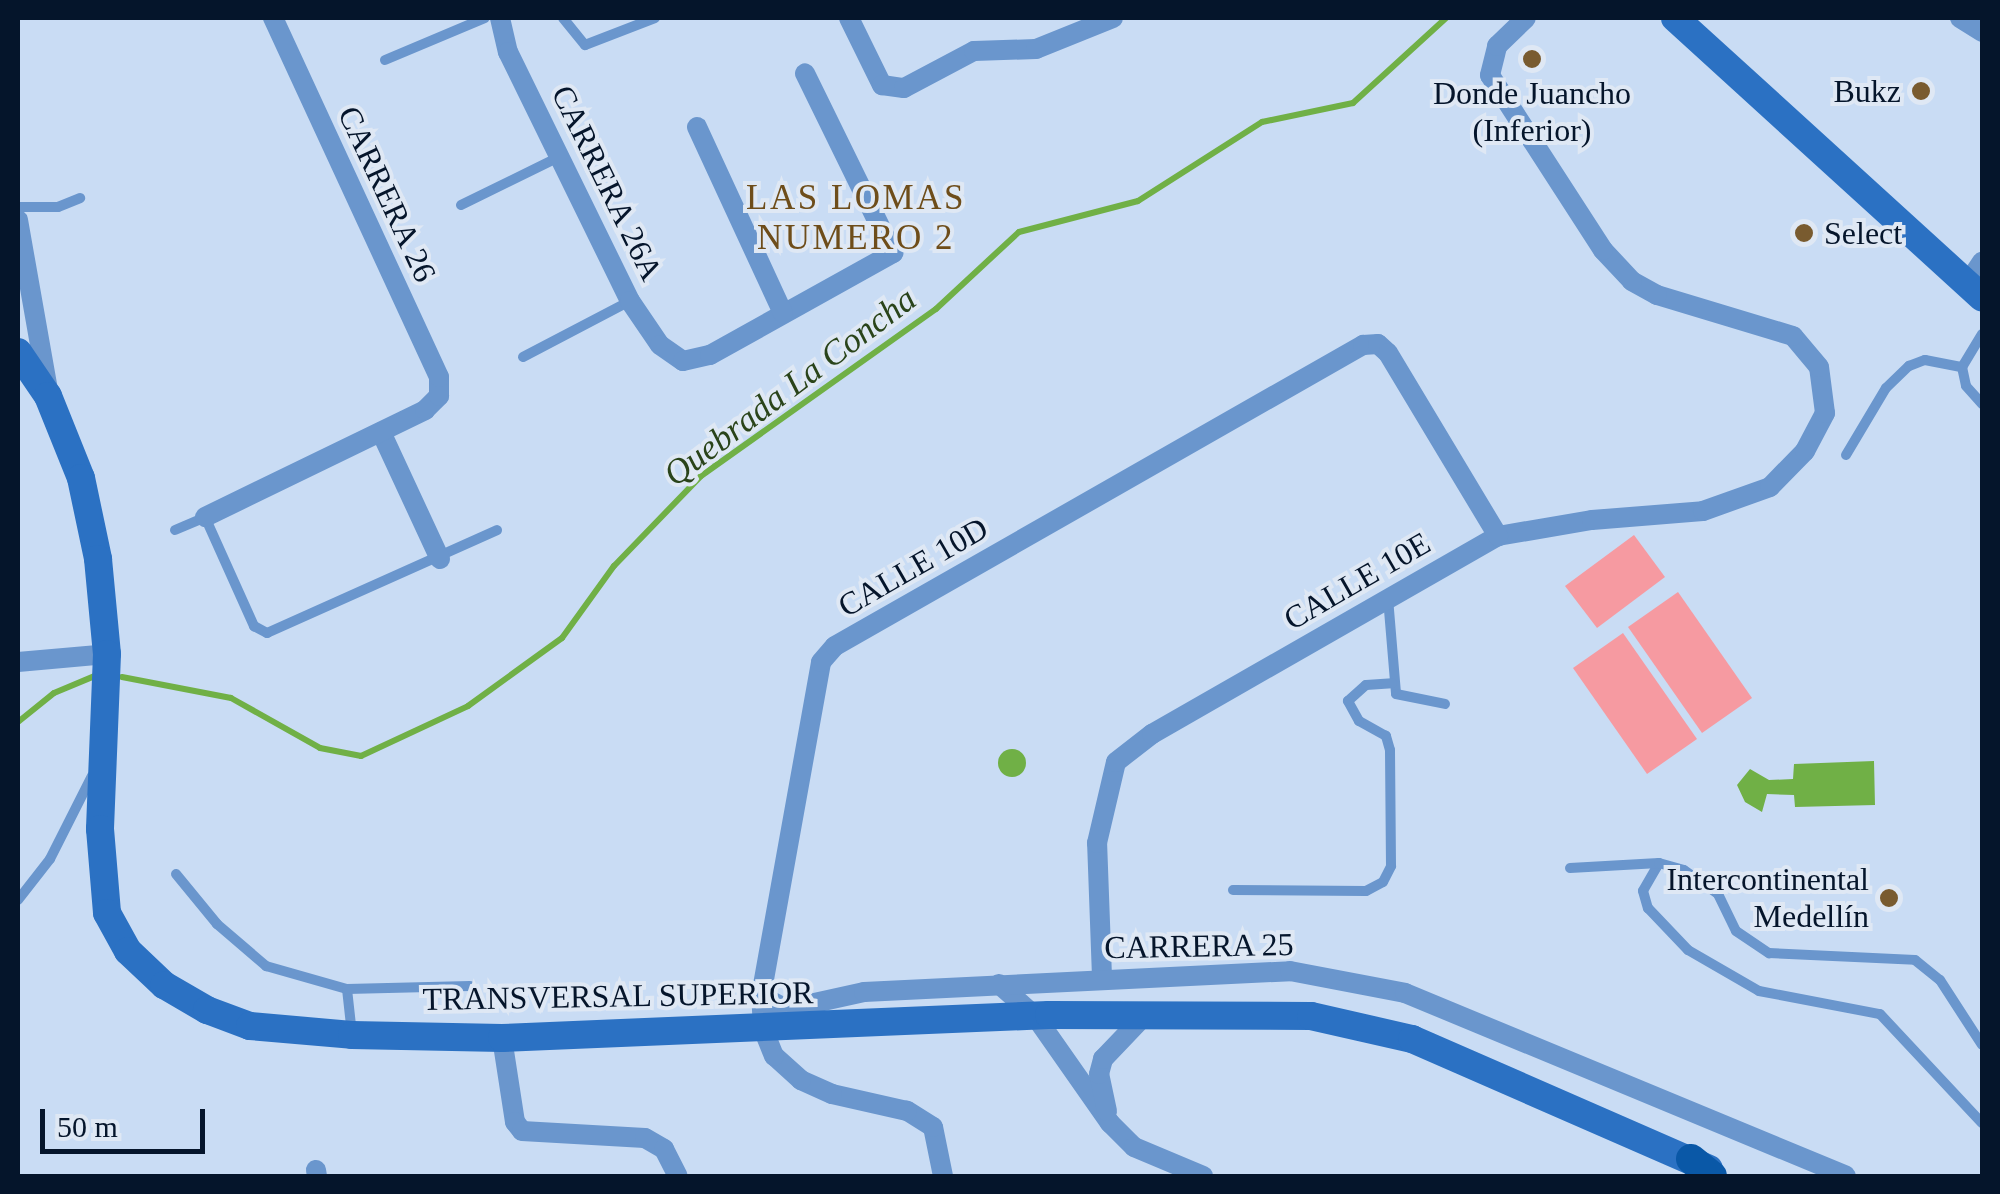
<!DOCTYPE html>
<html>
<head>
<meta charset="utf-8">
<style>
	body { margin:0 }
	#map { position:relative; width:2000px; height:1194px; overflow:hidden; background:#c9dcf4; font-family:Georgia,serif }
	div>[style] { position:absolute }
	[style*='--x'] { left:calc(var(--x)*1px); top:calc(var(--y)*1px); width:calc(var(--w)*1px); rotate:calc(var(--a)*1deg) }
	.green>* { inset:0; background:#f69aa1 }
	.water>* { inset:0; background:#70b046 }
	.round { border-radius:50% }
	.stream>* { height:6px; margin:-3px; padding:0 3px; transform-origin:3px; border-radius:3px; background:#70b046 }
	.lane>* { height:10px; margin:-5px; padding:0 5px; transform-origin:5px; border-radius:5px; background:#6a96cd }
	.street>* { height:20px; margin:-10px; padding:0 10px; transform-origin:10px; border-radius:10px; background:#6a96cd }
	.secondary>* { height:28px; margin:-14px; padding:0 14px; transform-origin:14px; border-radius:14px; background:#2b71c3 }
	.primary>* { height:30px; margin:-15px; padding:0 15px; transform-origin:15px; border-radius:15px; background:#0a58a7 }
	.dots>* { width:28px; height:28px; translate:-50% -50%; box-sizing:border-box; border:5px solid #dfe8f4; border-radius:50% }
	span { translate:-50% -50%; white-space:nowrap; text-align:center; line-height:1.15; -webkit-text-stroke:8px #dfe8f4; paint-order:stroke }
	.poi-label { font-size:32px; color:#05152b }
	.right { translate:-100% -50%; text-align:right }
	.left { translate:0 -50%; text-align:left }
	.street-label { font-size:32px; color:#05152b }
	.neighbourhood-label { font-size:35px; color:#6e4d1a; letter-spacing:2.5px }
	.water-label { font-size:35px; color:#2a441a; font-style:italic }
	.frame { position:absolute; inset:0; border:20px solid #05152b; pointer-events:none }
	.scale { position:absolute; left:40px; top:1109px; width:165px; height:45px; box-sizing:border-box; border:5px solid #05152b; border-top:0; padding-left:12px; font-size:30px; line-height:35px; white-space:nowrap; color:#05152b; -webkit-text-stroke:8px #dfe8f4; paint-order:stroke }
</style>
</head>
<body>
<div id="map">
	<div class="green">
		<div style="clip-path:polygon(1634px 535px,1665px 577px,1597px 628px,1565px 586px)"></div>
		<div style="clip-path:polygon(1678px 592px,1752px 698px,1702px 733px,1628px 627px)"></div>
		<div style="clip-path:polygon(1623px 633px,1697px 739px,1647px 774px,1573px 668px)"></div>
	</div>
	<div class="water">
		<div class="round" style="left:998px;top:749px;width:28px;height:28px"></div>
		<div style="clip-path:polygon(1874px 761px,1875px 805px,1795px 807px,1794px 795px,1767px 794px,1762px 812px,1745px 802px,1737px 785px,1750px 769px,1769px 780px,1793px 779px,1794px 764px)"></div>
	</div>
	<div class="stream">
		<div style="--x:122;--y:677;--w:111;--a:10.9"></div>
		<div style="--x:231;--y:698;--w:102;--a:29.3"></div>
		<div style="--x:320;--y:748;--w:42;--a:11"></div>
		<div style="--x:361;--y:756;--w:118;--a:-25"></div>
		<div style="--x:468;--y:706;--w:116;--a:-35.9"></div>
		<div style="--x:562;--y:638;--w:89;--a:-54.2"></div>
		<div style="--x:614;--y:566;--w:125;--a:-46"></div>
		<div style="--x:701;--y:476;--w:288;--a:-35.4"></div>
		<div style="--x:936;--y:309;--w:113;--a:-42.9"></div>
		<div style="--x:1019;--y:232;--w:123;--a:-14.6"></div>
		<div style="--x:1138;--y:201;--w:147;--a:-32.5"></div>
		<div style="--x:1262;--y:122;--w:93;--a:-11.8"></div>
		<div style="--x:1353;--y:103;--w:126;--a:-42.4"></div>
		<div style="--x:18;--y:722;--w:46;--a:-38.9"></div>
		<div style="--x:54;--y:693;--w:47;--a:-22.7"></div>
	</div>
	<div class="lane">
		<div style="--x:563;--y:18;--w:35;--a:51"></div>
		<div style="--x:585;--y:45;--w:75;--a:-21.1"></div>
		<div style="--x:385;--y:60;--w:108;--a:-22.8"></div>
		<div style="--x:461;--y:205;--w:109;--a:-26.1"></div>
		<div style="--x:18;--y:207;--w:40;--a:0"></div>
		<div style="--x:58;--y:207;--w:24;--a:-22"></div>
		<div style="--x:1982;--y:334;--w:39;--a:121"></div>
		<div style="--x:1962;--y:367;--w:19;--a:78"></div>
		<div style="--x:1966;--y:386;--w:24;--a:48"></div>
		<div style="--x:523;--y:357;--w:121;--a:-27.6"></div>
		<div style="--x:1846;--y:455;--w:78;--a:-59.2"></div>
		<div style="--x:1886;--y:388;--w:32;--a:-44"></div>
		<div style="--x:1909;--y:366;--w:17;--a:-21"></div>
		<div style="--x:1925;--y:360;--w:38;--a:11"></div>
		<div style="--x:175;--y:530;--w:33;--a:-23"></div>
		<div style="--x:205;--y:517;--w:120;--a:65.8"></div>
		<div style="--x:254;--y:626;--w:15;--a:28"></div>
		<div style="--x:267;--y:633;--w:252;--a:-24.1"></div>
		<div style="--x:1388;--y:598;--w:96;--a:85.2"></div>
		<div style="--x:1396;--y:694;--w:50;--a:11.5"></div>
		<div style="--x:1659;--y:863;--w:32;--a:120"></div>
		<div style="--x:1643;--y:891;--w:18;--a:74"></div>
		<div style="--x:1648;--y:908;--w:58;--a:46.4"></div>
		<div style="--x:1688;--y:950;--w:82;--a:30"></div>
		<div style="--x:1759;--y:991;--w:123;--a:10.8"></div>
		<div style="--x:1880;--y:1014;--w:149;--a:46.9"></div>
		<div style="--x:1570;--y:868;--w:89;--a:-3.2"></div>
		<div style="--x:1659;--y:863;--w:26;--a:16"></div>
		<div style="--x:1684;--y:870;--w:42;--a:35.2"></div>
		<div style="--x:1718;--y:894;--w:41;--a:64.1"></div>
		<div style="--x:1736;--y:931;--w:40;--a:34"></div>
		<div style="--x:1769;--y:953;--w:146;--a:2.7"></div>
		<div style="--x:1915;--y:960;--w:32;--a:39"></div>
		<div style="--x:1940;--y:980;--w:77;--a:57.1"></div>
		<div style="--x:176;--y:874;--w:65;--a:50.6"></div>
		<div style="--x:217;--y:924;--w:65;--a:40.6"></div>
		<div style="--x:266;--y:966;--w:84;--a:15.9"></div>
		<div style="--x:347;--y:989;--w:45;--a:83.7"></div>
		<div style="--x:1233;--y:890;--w:133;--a:0.4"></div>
		<div style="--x:1366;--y:891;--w:19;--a:-28"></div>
		<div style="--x:1383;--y:882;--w:18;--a:-63"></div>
		<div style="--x:1391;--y:866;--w:116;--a:-90.5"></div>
		<div style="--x:1390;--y:750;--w:15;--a:-106"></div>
		<div style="--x:1386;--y:736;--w:31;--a:-151"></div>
		<div style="--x:1359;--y:721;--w:23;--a:-119"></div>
		<div style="--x:1348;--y:701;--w:24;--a:-42"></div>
		<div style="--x:1366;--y:685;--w:26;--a:-4"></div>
		<div style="--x:18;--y:900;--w:52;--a:-52"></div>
		<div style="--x:50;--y:859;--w:93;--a:-63.2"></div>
		<div style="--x:347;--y:989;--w:123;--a:-1.4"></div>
	</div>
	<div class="street">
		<div style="--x:500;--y:18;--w:35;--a:77"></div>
		<div style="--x:508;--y:52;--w:277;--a:63.9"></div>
		<div style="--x:630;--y:301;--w:53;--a:55.7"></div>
		<div style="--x:660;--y:345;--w:28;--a:35"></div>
		<div style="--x:683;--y:361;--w:28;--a:-13"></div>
		<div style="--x:710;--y:355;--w:210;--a:-29.1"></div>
		<div style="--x:893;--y:253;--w:200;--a:-116.1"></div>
		<div style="--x:849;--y:18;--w:75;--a:63.8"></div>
		<div style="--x:882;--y:85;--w:22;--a:8"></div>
		<div style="--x:904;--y:88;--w:79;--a:-27.9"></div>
		<div style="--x:974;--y:51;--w:62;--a:-1.8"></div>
		<div style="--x:1036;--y:49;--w:83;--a:-21.9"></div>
		<div style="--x:1960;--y:18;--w:26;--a:32"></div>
		<div style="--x:697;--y:127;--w:205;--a:65.2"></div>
		<div style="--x:18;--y:220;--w:174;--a:80"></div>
		<div style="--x:1967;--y:284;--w:27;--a:-56"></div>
		<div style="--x:381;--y:432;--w:140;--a:65.1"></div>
		<div style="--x:205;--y:517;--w:245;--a:-25.9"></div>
		<div style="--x:425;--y:410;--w:20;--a:-45"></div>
		<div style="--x:439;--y:396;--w:19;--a:-90"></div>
		<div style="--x:439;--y:377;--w:396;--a:-114.8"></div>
		<div style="--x:18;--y:662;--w:89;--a:-5.1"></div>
		<div style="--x:1102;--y:977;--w:134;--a:-92.1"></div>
		<div style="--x:1097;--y:843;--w:83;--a:-76.8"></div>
		<div style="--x:1116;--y:762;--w:46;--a:-37.9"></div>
		<div style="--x:1152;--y:734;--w:399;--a:-29.8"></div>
		<div style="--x:1498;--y:536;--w:95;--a:-9.7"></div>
		<div style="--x:1592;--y:520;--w:111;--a:-4.6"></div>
		<div style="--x:1703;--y:511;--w:71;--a:-19.7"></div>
		<div style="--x:1770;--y:487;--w:50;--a:-45.8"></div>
		<div style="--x:1805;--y:451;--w:43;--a:-62.2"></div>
		<div style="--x:1825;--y:413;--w:46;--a:-97.4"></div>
		<div style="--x:1819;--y:367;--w:40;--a:-130"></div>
		<div style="--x:1793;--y:336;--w:142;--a:-163.2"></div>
		<div style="--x:1657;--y:295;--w:29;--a:-151"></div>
		<div style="--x:1632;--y:281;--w:42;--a:-133.1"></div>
		<div style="--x:1603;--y:250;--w:208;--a:-122.9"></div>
		<div style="--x:1490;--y:75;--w:30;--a:-76"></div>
		<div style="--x:1497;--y:46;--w:40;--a:-44"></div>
		<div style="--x:999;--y:984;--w:48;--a:41.6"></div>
		<div style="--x:1035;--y:1016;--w:131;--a:55"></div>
		<div style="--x:1110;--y:1123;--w:34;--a:45"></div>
		<div style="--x:1134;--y:1147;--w:75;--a:22.8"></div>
		<div style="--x:761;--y:996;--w:29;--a:27"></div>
		<div style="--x:787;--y:1009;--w:79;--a:-12.4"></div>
		<div style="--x:864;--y:992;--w:427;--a:-2.8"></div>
		<div style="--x:1290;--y:971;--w:117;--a:10.8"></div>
		<div style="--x:1405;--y:993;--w:477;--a:22.5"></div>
		<div style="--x:502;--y:1038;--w:85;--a:81.2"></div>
		<div style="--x:515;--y:1122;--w:11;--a:52"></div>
		<div style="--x:522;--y:1131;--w:123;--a:3.3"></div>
		<div style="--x:645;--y:1138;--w:22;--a:30"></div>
		<div style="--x:664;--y:1149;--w:30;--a:63"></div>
		<div style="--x:1107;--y:1111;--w:38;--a:-102"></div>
		<div style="--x:1099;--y:1074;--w:16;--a:-75"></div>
		<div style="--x:1103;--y:1059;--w:61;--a:-46.3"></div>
		<div style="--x:316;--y:1170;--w:6;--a:81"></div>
		<div style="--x:943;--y:1176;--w:50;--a:-101.5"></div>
		<div style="--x:933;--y:1127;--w:31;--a:-148"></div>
		<div style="--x:907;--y:1111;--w:77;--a:-167.2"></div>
		<div style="--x:832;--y:1094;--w:34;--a:-156"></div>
		<div style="--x:801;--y:1080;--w:36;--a:-138"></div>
		<div style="--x:774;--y:1056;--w:29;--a:-112"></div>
		<div style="--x:763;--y:1029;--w:33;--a:-93"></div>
		<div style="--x:761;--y:996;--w:339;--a:-79.8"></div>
		<div style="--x:821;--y:662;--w:21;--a:-49"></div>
		<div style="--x:835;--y:646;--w:608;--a:-29.69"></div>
		<div style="--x:1363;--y:345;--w:15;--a:-4"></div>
		<div style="--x:1378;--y:344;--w:13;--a:42"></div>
		<div style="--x:1388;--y:353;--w:214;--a:59"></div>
	</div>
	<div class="secondary">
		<div style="--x:1675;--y:18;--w:415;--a:42.3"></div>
		<div style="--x:18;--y:352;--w:53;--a:55.7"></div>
		<div style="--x:48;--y:396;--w:88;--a:68.1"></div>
		<div style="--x:81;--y:478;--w:83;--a:78.1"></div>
		<div style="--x:98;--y:559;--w:95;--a:84.6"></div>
		<div style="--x:107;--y:654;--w:175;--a:92.3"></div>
		<div style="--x:100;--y:829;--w:84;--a:85.2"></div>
		<div style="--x:107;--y:913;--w:43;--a:61.1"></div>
		<div style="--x:128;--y:951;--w:50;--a:43.4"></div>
		<div style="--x:164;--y:985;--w:50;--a:30.2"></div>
		<div style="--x:207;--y:1010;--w:46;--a:20.4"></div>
		<div style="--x:250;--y:1026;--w:102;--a:5"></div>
		<div style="--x:352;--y:1035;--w:150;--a:1.1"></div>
		<div style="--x:502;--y:1038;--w:547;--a:-2.41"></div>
		<div style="--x:1049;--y:1015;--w:262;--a:0.2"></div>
		<div style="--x:1311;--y:1016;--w:104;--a:12.8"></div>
		<div style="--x:1412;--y:1039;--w:324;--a:23.6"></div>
	</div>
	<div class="primary">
		<div style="--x:1691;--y:1159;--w:27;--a:39"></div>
	</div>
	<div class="dots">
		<div style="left:1532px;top:59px;background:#795b2f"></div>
		<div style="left:1921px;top:91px;background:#795b2f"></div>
		<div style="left:1804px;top:233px;background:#795b2f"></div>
		<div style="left:1889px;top:898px;background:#795b2f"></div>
	</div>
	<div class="poi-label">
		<span class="right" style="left:1901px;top:91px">Bukz</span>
		<span style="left:1532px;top:112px">Donde Juancho<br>(Inferior)</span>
		<span class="left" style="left:1824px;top:233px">Select</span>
		<span class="right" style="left:1869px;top:898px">Intercontinental<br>Medellín</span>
	</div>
	<div class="street-label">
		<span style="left:607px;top:183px;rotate:64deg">CARRERA 26A</span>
		<span style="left:387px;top:194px;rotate:65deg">CARRERA 26</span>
		<span style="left:913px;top:567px;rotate:-30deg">CALLE 10D</span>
		<span style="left:1357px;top:581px;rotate:-30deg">CALLE 10E</span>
		<span style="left:1199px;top:946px;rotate:-1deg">CARRERA 25</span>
		<span style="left:618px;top:996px;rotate:-1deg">TRANSVERSAL SUPERIOR</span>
	</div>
	<div class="neighbourhood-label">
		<span style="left:856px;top:218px">LAS LOMAS<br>NUMERO 2</span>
	</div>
	<div class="water-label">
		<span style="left:790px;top:387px;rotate:-37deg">Quebrada La Concha</span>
	</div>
	<div class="frame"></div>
	<div class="scale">50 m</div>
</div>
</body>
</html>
